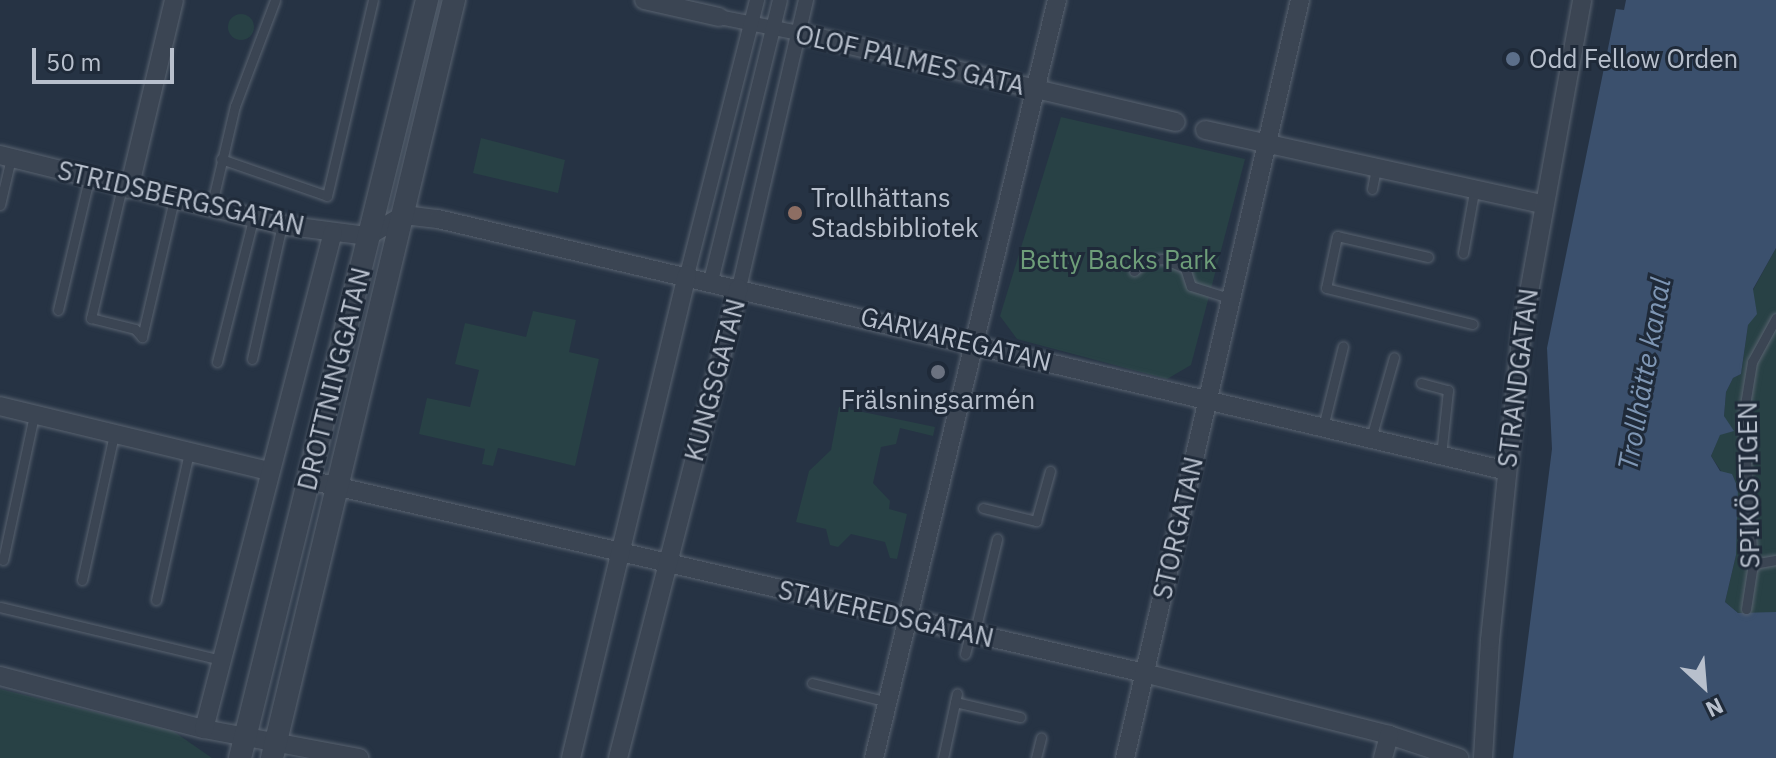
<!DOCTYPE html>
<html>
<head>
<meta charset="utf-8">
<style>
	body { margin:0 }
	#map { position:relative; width:1776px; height:758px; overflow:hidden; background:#263344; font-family:"IBM Plex Sans",sans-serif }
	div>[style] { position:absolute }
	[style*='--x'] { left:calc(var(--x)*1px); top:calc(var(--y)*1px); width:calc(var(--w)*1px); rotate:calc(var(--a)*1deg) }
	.green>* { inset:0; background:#284145 }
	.round { border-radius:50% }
	.water>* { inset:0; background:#3b506d }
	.roads { filter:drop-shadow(0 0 2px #596370) drop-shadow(0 0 2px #596370) }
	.service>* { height:9px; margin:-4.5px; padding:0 4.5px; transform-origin:4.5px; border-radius:4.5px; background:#3b4553 }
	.pedestrian>* { height:14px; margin:-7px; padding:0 7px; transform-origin:7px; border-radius:7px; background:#3b4553 }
	.minor>* { height:18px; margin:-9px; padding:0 9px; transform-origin:9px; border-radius:9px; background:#3b4553 }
	.tertiary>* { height:22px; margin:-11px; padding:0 11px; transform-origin:11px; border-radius:11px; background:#3b4553 }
	.dots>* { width:22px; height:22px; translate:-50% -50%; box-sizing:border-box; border:4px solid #1f2a39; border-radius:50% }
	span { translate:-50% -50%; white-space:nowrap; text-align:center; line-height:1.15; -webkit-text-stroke:6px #1f2a39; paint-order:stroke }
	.poi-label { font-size:26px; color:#b8c0cd }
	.left { translate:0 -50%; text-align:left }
	.street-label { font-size:26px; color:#b8c0cd }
	.park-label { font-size:26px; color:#6e9e79 }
	.water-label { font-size:28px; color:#7e96b4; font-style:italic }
	.north { position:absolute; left:1664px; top:646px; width:80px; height:80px; -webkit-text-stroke:6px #1f2a39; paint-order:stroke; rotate:154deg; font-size:22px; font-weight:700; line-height:32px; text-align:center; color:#b8c0cd }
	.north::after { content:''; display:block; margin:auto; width:28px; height:36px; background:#b8c0cd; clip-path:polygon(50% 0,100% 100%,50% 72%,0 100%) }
	.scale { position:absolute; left:32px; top:48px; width:142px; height:36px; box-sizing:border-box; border:4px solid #b8c0cd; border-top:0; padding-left:10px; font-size:24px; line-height:28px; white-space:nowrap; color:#b8c0cd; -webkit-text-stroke:6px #1f2a39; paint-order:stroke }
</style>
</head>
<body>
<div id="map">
	<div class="green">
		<div class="round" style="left:228px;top:14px;width:26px;height:26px"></div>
		<div style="clip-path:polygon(1061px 117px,1245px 159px,1191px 365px,1167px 379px,1017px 339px,1000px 316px)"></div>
		<div style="clip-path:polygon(481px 138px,565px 160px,558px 193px,473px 173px)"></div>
		<div style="clip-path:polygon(1776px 248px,1776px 612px,1754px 615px,1738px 613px,1725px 602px,1736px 555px,1735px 532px,1721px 471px,1711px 456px,1720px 434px,1729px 430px,1724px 416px,1726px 392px,1733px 378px,1741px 374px,1753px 290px)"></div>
		<div style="clip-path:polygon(533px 311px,576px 320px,569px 352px,599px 359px,575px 466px,498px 448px,493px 466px,482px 464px,485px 449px,419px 434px,427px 398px,470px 407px,479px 370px,455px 364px,465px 323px,526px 337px)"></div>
		<div style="clip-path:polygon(839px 407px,935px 427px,933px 436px,900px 428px,896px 444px,881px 447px,873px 483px,890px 501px,889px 509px,907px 514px,897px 559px,890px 558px,885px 542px,851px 534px,838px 547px,830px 545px,826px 529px,796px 522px,809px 471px,831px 450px)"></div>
		<div style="clip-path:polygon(0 689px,173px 731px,212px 758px,0 758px)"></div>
	</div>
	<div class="water">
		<div style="clip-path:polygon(1626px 0,1776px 0,1776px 248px,1753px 289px,1757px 314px,1748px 325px,1741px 374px,1733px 378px,1726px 392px,1724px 416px,1734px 431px,1720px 435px,1711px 456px,1720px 471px,1732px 474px,1738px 488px,1736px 555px,1725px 602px,1738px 613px,1776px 612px,1776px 758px,1513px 758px,1552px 449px,1547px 348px,1616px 9px,1624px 10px)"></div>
	</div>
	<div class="roads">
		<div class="service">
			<div style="--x:221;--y:159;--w:112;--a:19.2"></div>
			<div style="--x:327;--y:196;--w:201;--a:-76.8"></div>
			<div style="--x:122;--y:187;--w:135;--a:103.3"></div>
			<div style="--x:91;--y:318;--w:45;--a:14"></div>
			<div style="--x:135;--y:329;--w:11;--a:49"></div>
			<div style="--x:1372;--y:189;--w:21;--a:-79"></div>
			<div style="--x:0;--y:205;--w:48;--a:-76.8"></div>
			<div style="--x:211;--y:208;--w:105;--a:-76.8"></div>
			<div style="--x:235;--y:106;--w:113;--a:-69.3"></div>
			<div style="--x:1463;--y:253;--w:62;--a:-79.8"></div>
			<div style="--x:1428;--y:257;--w:93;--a:-167"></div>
			<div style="--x:1337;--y:236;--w:53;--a:101.9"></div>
			<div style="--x:1326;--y:288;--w:151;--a:13.8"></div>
			<div style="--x:1134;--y:271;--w:14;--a:-45"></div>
			<div style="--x:1144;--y:261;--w:19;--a:-6"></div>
			<div style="--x:1163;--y:259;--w:24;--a:22"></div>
			<div style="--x:1185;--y:268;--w:19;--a:72"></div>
			<div style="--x:1191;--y:286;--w:43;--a:17.6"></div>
			<div style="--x:58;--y:310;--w:135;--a:-76.7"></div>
			<div style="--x:142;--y:337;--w:141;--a:-76.9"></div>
			<div style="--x:252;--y:359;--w:137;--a:-77.4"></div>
			<div style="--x:217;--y:362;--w:146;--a:-75.8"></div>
			<div style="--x:1421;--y:383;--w:28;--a:15"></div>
			<div style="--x:1448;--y:390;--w:65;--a:96.1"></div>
			<div style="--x:1323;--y:427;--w:83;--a:-76.1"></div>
			<div style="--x:1371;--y:438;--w:84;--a:-74.1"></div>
			<div style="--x:983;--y:508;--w:55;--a:13.8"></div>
			<div style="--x:1036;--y:521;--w:52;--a:-74.4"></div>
			<div style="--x:3;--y:560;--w:148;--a:-77.9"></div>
			<div style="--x:1753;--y:564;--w:23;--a:-10"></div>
			<div style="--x:82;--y:580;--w:149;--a:-77.6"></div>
			<div style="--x:156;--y:600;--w:152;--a:-77.4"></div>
			<div style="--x:0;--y:607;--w:227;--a:13.5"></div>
			<div style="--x:1746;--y:609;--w:46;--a:-81.2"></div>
			<div style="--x:1753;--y:564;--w:147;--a:-93.9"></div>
			<div style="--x:1743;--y:417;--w:56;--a:-80.7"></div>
			<div style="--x:1752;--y:362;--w:50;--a:-61.4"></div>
			<div style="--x:974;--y:635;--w:99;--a:-76.5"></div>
			<div style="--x:965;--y:654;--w:21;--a:-76"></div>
			<div style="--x:812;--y:683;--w:78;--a:14"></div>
			<div style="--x:955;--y:702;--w:67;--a:13"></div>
			<div style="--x:943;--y:758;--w:66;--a:-77.8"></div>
			<div style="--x:1036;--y:758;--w:21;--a:-76"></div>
		</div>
		<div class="pedestrian">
			<div style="--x:719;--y:17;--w:82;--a:11.3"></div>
			<div style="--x:687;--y:275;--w:284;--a:-75.7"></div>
			<div style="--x:711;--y:281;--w:289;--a:-76.2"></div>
			<div style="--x:739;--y:288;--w:296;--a:-76.9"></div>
		</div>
		<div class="minor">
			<div style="--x:644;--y:0;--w:77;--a:12.8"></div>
			<div style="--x:799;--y:33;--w:387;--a:13.3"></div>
			<div style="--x:1205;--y:130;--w:345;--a:12.4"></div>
			<div style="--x:0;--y:155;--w:291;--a:13.9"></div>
			<div style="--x:282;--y:225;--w:87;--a:7.3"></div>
			<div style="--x:368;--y:236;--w:42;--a:-30.3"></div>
			<div style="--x:404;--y:215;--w:34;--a:7"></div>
			<div style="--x:438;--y:219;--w:1098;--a:13.26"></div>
			<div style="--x:129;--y:189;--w:194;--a:-76.6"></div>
			<div style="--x:0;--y:406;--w:276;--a:13.6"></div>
			<div style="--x:309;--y:480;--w:857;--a:13.01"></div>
			<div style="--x:1144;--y:673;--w:253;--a:14.2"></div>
			<div style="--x:1389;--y:735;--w:74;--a:18.2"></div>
			<div style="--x:0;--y:676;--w:211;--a:14.6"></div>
			<div style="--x:204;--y:729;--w:158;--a:10.6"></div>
			<div style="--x:204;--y:729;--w:513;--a:-75.45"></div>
			<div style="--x:571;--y:758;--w:497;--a:-76.5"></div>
			<div style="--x:618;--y:758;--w:485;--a:-75.6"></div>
			<div style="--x:874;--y:758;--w:780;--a:-76.43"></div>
			<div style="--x:1125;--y:758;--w:778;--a:-77"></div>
			<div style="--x:1383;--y:758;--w:24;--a:-75"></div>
			<div style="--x:1483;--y:758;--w:118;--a:-86.6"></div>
			<div style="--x:1490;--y:640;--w:311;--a:-84.1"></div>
			<div style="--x:1522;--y:331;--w:336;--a:-79.7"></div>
		</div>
		<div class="tertiary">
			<div style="--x:240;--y:758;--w:781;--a:-76.14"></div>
			<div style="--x:272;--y:758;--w:780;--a:-76.5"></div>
		</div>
	</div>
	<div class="dots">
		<div style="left:1513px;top:59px;background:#5c6f8a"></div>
		<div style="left:795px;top:213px;background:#8d6e63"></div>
		<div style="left:938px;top:372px;background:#6b7280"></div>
	</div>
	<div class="poi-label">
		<span class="left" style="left:1529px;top:59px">Odd Fellow Orden</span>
		<span class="left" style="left:811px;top:213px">Trollhättans<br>Stadsbibliotek</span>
		<span style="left:938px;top:400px">Frälsningsarmén</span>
	</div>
	<div class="street-label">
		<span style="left:910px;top:60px;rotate:13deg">OLOF PALMES GATA</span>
		<span style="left:181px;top:198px;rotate:13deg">STRIDSBERGSGATAN</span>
		<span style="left:956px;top:339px;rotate:14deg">GARVAREGATAN</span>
		<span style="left:1518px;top:378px;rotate:-83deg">STRANDGATAN</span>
		<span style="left:334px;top:379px;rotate:-76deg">DROTTNINGGATAN</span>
		<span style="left:715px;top:380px;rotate:-75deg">KUNGSGATAN</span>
		<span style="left:1749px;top:485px;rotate:-91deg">SPIKÖSTIGEN</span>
		<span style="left:1178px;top:528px;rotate:-77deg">STORGATAN</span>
		<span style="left:886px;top:614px;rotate:13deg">STAVEREDSGATAN</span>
	</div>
	<div class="park-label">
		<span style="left:1118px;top:260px">Betty Backs Park</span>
	</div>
	<div class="water-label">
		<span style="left:1644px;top:374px;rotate:-80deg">Trollhätte kanal</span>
	</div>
	<div class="north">N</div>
	<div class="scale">50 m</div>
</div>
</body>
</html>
